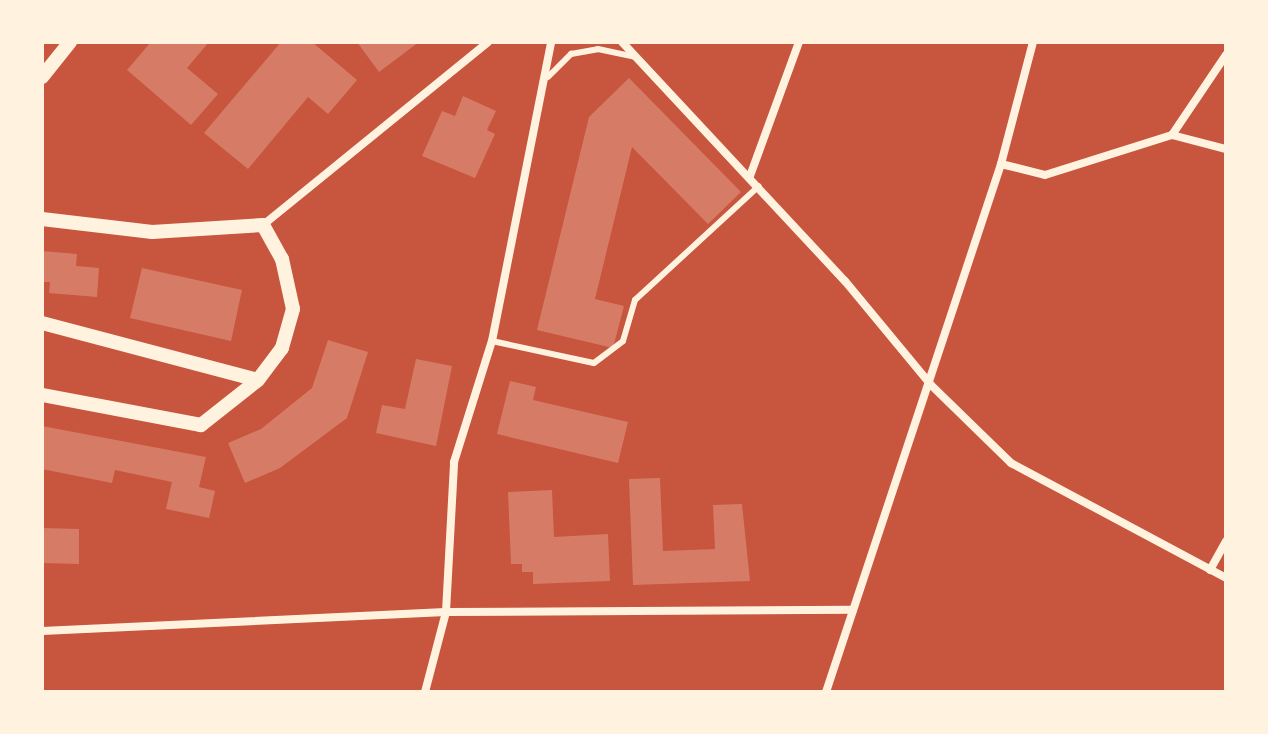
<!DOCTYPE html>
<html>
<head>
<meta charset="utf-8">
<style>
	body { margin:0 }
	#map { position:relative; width:1268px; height:734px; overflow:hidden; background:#c8553d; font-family:"Fira Sans Condensed",sans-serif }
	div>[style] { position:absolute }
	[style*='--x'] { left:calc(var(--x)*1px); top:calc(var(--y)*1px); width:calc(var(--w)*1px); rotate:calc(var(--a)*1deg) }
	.building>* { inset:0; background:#d67c66 }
	.service>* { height:6px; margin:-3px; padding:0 3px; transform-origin:3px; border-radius:3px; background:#fff3e0 }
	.minor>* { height:8px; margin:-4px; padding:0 4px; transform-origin:4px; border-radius:4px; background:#fff3e0 }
	.tertiary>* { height:14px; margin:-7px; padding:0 7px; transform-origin:7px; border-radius:7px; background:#fff3e0 }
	span { translate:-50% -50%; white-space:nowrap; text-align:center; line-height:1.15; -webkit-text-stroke:7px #fff3e0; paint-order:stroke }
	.frame { position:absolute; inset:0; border:44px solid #fff3e0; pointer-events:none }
</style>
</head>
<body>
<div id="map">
	<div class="building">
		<div style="clip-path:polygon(151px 42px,209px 42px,187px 68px,218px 94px,191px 125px,127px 70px)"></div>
		<div style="clip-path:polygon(281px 42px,312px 42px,357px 80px,328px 114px,308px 97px,248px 169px,204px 133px)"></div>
		<div style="clip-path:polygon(357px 42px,419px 42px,379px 72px)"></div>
		<div style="clip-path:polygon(629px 78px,741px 192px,708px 224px,632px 147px,595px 299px,624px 306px,613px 348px,537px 330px,589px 117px)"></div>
		<div style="clip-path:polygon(463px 96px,496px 111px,487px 130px,495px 134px,475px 178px,422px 156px,442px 111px,455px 116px)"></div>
		<div style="clip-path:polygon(42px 251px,77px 254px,76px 266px,99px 268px,97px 297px,49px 293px,50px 282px,42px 282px)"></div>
		<div style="clip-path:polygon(142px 268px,242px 290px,231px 341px,130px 318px)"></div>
		<div style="clip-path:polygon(328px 340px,368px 352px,347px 418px,280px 468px,245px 483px,228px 443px,261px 429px,312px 388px)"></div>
		<div style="clip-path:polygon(416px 359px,452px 366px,436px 446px,376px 433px,382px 405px,405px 409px)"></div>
		<div style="clip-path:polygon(510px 381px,536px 387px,533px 400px,628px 422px,618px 463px,497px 434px)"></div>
		<div style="clip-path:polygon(42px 426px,206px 457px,199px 487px,215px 491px,209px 518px,166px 509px,172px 482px,115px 470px,112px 483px,42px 469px)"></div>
		<div style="clip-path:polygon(660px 478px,663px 551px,715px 549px,713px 505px,742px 504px,750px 581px,633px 585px,629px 479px)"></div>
		<div style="clip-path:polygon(552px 490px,554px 537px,608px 534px,610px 581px,533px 584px,533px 572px,522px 572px,522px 564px,511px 564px,508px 492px)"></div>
		<div style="clip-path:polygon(42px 528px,79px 529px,79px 564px,42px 563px)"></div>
	</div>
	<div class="service">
		<div style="--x:548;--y:77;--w:33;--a:-45"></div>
		<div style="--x:571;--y:54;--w:27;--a:-10"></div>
		<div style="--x:598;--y:49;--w:39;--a:12"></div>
		<div style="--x:492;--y:341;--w:104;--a:12.2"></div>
		<div style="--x:594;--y:363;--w:36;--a:-37"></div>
		<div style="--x:623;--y:341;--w:43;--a:-73.7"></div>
		<div style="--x:635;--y:300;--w:168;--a:-42.6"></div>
	</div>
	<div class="minor">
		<div style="--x:622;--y:42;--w:327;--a:47"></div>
		<div style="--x:845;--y:281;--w:135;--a:50.4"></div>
		<div style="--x:931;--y:385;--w:112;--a:44.3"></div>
		<div style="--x:1011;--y:463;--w:244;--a:28.1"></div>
		<div style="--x:1172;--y:135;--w:97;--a:-56"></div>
		<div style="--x:1001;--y:164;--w:45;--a:14"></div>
		<div style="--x:1045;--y:175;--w:133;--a:-17.5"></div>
		<div style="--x:1172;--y:135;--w:56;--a:14.5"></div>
		<div style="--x:750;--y:176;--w:143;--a:-69.9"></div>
		<div style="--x:263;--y:225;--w:290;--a:-39.1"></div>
		<div style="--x:1210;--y:570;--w:33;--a:-61"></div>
		<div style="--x:42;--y:631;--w:404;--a:-2.7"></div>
		<div style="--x:446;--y:612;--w:407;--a:-0.3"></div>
		<div style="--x:425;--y:692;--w:83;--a:-75.3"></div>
		<div style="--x:446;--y:612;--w:150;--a:-86.9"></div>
		<div style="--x:454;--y:462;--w:127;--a:-72.6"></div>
		<div style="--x:492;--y:341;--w:305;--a:-78.8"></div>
		<div style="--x:826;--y:692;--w:556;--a:-71.66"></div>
		<div style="--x:1001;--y:164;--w:126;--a:-75.3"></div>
	</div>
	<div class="tertiary">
		<div style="--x:42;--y:77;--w:45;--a:-51.3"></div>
		<div style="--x:42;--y:219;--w:111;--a:6.7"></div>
		<div style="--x:152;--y:232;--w:111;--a:-3.6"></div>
		<div style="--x:263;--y:225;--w:39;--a:61"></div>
		<div style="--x:282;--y:259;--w:51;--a:77.6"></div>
		<div style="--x:293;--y:309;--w:41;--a:105.8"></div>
		<div style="--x:282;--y:348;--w:40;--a:127"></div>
		<div style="--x:258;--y:380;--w:73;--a:141.7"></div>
		<div style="--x:201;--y:425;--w:162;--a:-169.3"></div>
		<div style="--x:42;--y:323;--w:223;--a:14.8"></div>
	</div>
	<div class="frame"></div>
</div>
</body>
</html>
